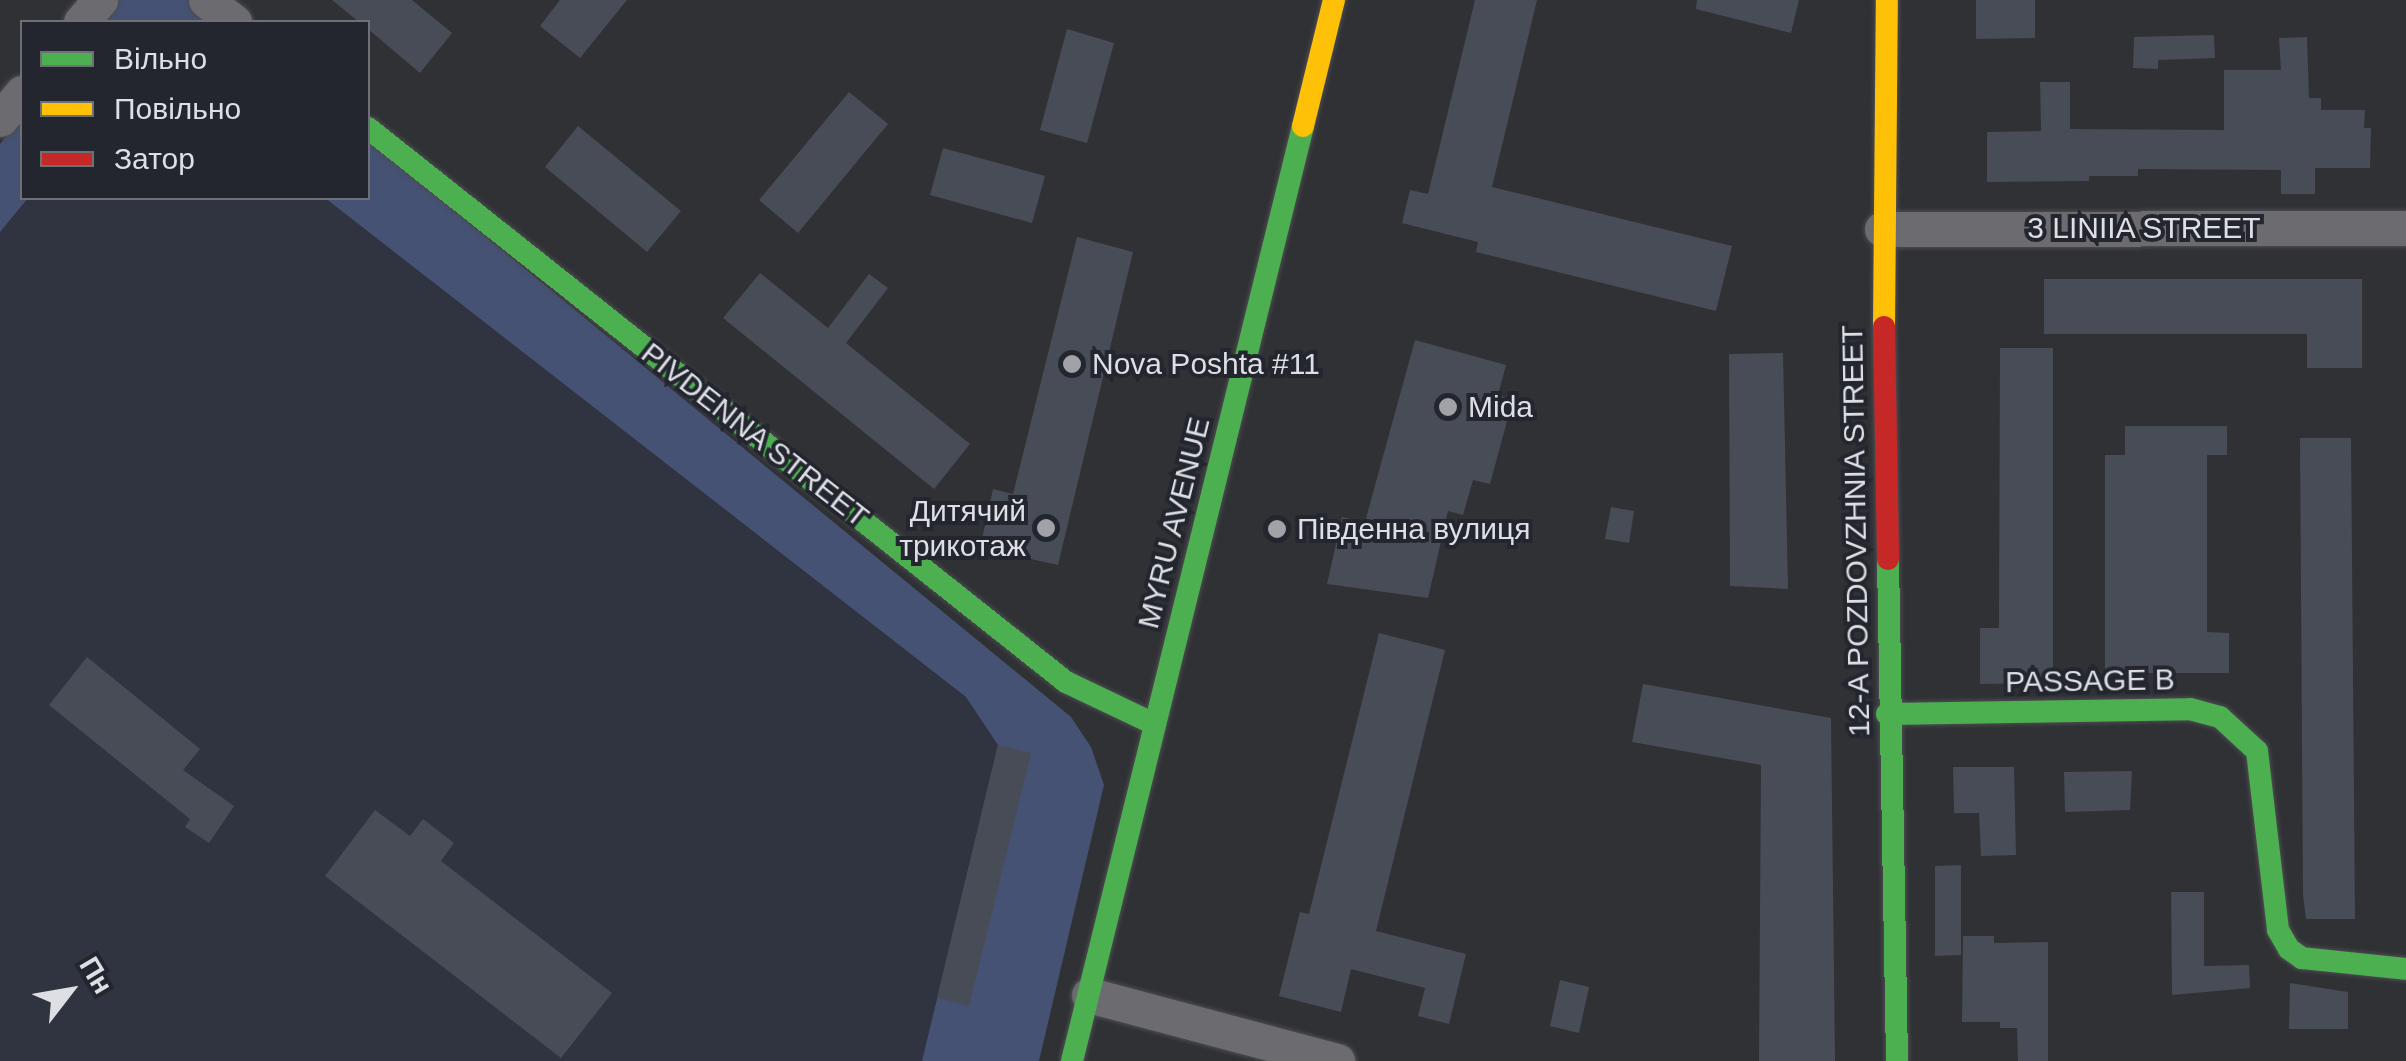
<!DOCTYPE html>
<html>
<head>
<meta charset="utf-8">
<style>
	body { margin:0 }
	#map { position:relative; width:2406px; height:1061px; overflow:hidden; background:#303135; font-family:Helvetica,sans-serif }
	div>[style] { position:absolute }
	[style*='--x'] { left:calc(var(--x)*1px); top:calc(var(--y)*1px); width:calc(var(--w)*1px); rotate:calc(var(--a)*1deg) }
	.built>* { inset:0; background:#303441 }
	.green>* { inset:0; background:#455274 }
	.building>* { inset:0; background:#474c57 }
	.roads { filter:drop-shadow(0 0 2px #4c4d51) drop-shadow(0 0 2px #4c4d51) }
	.street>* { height:35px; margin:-17.5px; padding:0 17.5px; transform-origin:17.5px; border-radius:17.5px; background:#6c6c70 }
	.fast>* { height:22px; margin:-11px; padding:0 11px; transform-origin:11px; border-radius:11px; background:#4caf50 }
	.slow>* { height:22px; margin:-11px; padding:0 11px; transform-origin:11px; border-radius:11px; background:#ffc107 }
	.jam>* { height:22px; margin:-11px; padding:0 11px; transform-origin:11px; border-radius:11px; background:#c62828 }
	.dots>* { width:28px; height:28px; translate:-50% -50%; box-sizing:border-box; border:5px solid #23262e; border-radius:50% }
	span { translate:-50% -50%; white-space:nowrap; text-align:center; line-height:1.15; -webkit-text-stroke:8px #23262e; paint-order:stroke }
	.street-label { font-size:30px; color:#dddfe4 }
	.poi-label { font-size:30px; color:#dddfe4 }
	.left { translate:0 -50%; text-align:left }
	.right { translate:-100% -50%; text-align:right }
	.legend { position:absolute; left:20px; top:20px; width:350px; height:180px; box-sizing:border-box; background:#23262e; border:2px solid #6d7077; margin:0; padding:12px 18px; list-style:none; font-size:30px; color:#dddfe4 }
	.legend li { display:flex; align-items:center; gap:20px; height:50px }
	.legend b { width:50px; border:2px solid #6d7077 }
	.north { position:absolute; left:20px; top:941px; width:100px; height:100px; -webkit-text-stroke:8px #23262e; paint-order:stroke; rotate:59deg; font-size:28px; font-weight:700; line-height:40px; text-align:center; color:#dddfe4 }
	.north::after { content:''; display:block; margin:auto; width:35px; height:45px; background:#dddfe4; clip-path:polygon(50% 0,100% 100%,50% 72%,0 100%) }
</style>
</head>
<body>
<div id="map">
	<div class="built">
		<div style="clip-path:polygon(28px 198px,325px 198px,966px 697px,998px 745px,922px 1061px,0 1061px,0 232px)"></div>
	</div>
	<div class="green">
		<div style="clip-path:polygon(118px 0,196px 0,224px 22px,99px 22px)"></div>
		<div style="clip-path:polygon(22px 116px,22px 198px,28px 198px,0 232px,0 144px)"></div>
		<div style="clip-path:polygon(368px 140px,1071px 717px,1091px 747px,1104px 785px,1039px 1061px,922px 1061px,998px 745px,966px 697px,325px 198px,368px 198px)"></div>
	</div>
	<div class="building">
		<div style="clip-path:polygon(332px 0,412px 0,452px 33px,420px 73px,368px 29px,368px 22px,359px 22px)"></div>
		<div style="clip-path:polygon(560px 0,627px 0,580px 58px,540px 26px)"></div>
		<div style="clip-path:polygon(1475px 0,1537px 0,1492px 187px,1732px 246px,1716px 311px,1476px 252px,1478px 242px,1402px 223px,1410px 190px,1428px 194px)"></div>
		<div style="clip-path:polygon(1697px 0,1799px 0,1791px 33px,1696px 9px)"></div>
		<div style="clip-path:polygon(1976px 0,2035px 0,2035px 38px,1976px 39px)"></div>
		<div style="clip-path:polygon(1067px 29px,1114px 43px,1087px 143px,1040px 130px)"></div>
		<div style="clip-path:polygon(2214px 35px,2215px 58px,2158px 60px,2158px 69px,2133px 68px,2134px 37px)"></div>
		<div style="clip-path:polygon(2307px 37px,2309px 98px,2321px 98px,2321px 110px,2365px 110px,2364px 128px,2371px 128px,2370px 168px,2315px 168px,2315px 194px,2281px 194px,2281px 170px,2138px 169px,2138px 176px,2089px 176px,2089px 181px,1987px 182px,1987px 132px,2041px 131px,2040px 82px,2070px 82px,2070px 129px,2224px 130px,2224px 70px,2281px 70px,2279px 38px)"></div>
		<div style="clip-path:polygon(849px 92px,888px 124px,798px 233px,759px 200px)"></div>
		<div style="clip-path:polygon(578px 126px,681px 211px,647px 252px,545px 167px)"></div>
		<div style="clip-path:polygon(943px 148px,1045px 176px,1032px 223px,930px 195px)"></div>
		<div style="clip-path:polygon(1077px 237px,1133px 252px,1058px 565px,980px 548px,993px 489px,1013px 494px)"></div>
		<div style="clip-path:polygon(760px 273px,828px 328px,869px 274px,888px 288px,846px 343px,970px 444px,934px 489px,723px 318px)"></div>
		<div style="clip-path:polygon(2044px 279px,2362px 279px,2362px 368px,2307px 368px,2307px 334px,2044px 334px)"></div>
		<div style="clip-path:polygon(1415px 340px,1506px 365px,1498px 395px,1513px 399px,1490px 484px,1473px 480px,1463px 515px,1448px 511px,1428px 598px,1327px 584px,1342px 517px,1365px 522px)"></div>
		<div style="clip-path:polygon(2000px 348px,2053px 348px,2053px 683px,1980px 684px,1980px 628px,1999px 628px)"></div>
		<div style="clip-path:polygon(1783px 353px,1788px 589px,1730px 586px,1729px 354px)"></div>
		<div style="clip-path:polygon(2125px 426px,2227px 426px,2227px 455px,2207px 455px,2207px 632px,2229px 633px,2229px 673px,2105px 673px,2105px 455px,2125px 455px)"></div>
		<div style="clip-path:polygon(2300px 438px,2351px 438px,2355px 919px,2306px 919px,2303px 895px)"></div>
		<div style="clip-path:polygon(1611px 507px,1634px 511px,1629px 543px,1605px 539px)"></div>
		<div style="clip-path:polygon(1379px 633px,1445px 650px,1376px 931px,1466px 954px,1449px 1024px,1418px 1016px,1425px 988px,1351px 969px,1341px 1012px,1279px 996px,1300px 912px,1309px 914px)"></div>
		<div style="clip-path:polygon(87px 657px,200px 749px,183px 770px,234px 806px,209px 843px,185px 827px,190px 819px,49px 705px)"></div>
		<div style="clip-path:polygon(1643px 684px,1831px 718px,1835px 1061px,1759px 1061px,1761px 765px,1632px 742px)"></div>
		<div style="clip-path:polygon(998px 745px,1031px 753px,969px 1006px,937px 998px)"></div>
		<div style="clip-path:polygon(1953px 767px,2014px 767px,2016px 855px,1981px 856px,1979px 813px,1954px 813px)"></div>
		<div style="clip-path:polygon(2132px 771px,2130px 810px,2065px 812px,2064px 772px)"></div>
		<div style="clip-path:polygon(375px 810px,410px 836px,423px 819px,454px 843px,441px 861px,612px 993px,561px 1058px,325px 876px)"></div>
		<div style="clip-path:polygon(1961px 865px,1961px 955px,1935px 956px,1935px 866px)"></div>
		<div style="clip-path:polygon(2171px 892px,2204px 892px,2204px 966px,2249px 965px,2250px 988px,2172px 995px)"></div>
		<div style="clip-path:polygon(1963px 936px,1994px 936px,1994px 943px,2048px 942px,2048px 1061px,2018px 1061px,2017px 1028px,2000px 1028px,2000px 1022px,1962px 1022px)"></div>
		<div style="clip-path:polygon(1560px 980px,1589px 987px,1579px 1033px,1550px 1026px)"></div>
		<div style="clip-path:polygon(2290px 983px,2348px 992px,2348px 1029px,2289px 1029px)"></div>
	</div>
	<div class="roads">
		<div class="street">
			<div style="--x:206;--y:0;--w:36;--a:38"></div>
			<div style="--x:81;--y:22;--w:29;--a:-49"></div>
			<div style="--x:0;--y:119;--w:34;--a:-50"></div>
			<div style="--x:1882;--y:229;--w:524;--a:-0.11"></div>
			<div style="--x:1089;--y:995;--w:257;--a:14.9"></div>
		</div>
		<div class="fast">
			<div style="--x:368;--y:128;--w:891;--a:38.44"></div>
			<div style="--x:1066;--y:682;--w:98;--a:25.5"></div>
			<div style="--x:1888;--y:559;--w:502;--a:88.97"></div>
			<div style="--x:1887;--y:714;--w:303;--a:-0.9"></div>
			<div style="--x:2190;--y:709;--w:31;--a:15"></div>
			<div style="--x:2220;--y:717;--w:50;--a:42.6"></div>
			<div style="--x:2257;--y:751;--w:180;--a:83.3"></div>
			<div style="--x:2278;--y:930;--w:22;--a:60"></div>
			<div style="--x:2289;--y:949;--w:16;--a:35"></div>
			<div style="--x:2302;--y:958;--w:105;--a:6"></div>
			<div style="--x:1072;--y:1061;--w:963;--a:-76.12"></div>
		</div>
		<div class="slow">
			<div style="--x:1303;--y:126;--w:130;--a:-76.2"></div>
			<div style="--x:1884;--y:327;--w:327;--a:-89.5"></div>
		</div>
		<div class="jam">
			<div style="--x:1884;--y:327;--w:232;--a:89"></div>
		</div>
	</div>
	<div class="dots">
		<div style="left:1072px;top:364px;background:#a0a2a7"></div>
		<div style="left:1448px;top:407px;background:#a0a2a7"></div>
		<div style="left:1046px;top:528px;background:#a0a2a7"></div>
		<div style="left:1277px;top:529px;background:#a0a2a7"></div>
	</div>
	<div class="street-label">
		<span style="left:2144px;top:228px">3 LINIIA STREET</span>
		<span style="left:755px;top:435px;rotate:38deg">PIVDENNA STREET</span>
		<span style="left:1174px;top:523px;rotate:-76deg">MYRU AVENUE</span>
		<span style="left:1856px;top:531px;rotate:-91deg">12-A POZDOVZHNIA STREET</span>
		<span style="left:2090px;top:681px;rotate:-1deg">PASSAGE B</span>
	</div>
	<div class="poi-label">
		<span class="left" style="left:1092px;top:364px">Nova Poshta #11</span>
		<span class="left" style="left:1468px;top:407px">Mida</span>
		<span class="right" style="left:1026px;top:528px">Дитячий<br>трикотаж</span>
		<span class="left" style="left:1297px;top:529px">Південна вулиця</span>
	</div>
	<ul class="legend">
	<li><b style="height:12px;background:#4caf50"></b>Вільно</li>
	<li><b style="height:12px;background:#ffc107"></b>Повільно</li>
	<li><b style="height:12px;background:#c62828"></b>Затор</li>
	</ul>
	<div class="north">Пн</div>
</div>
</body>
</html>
